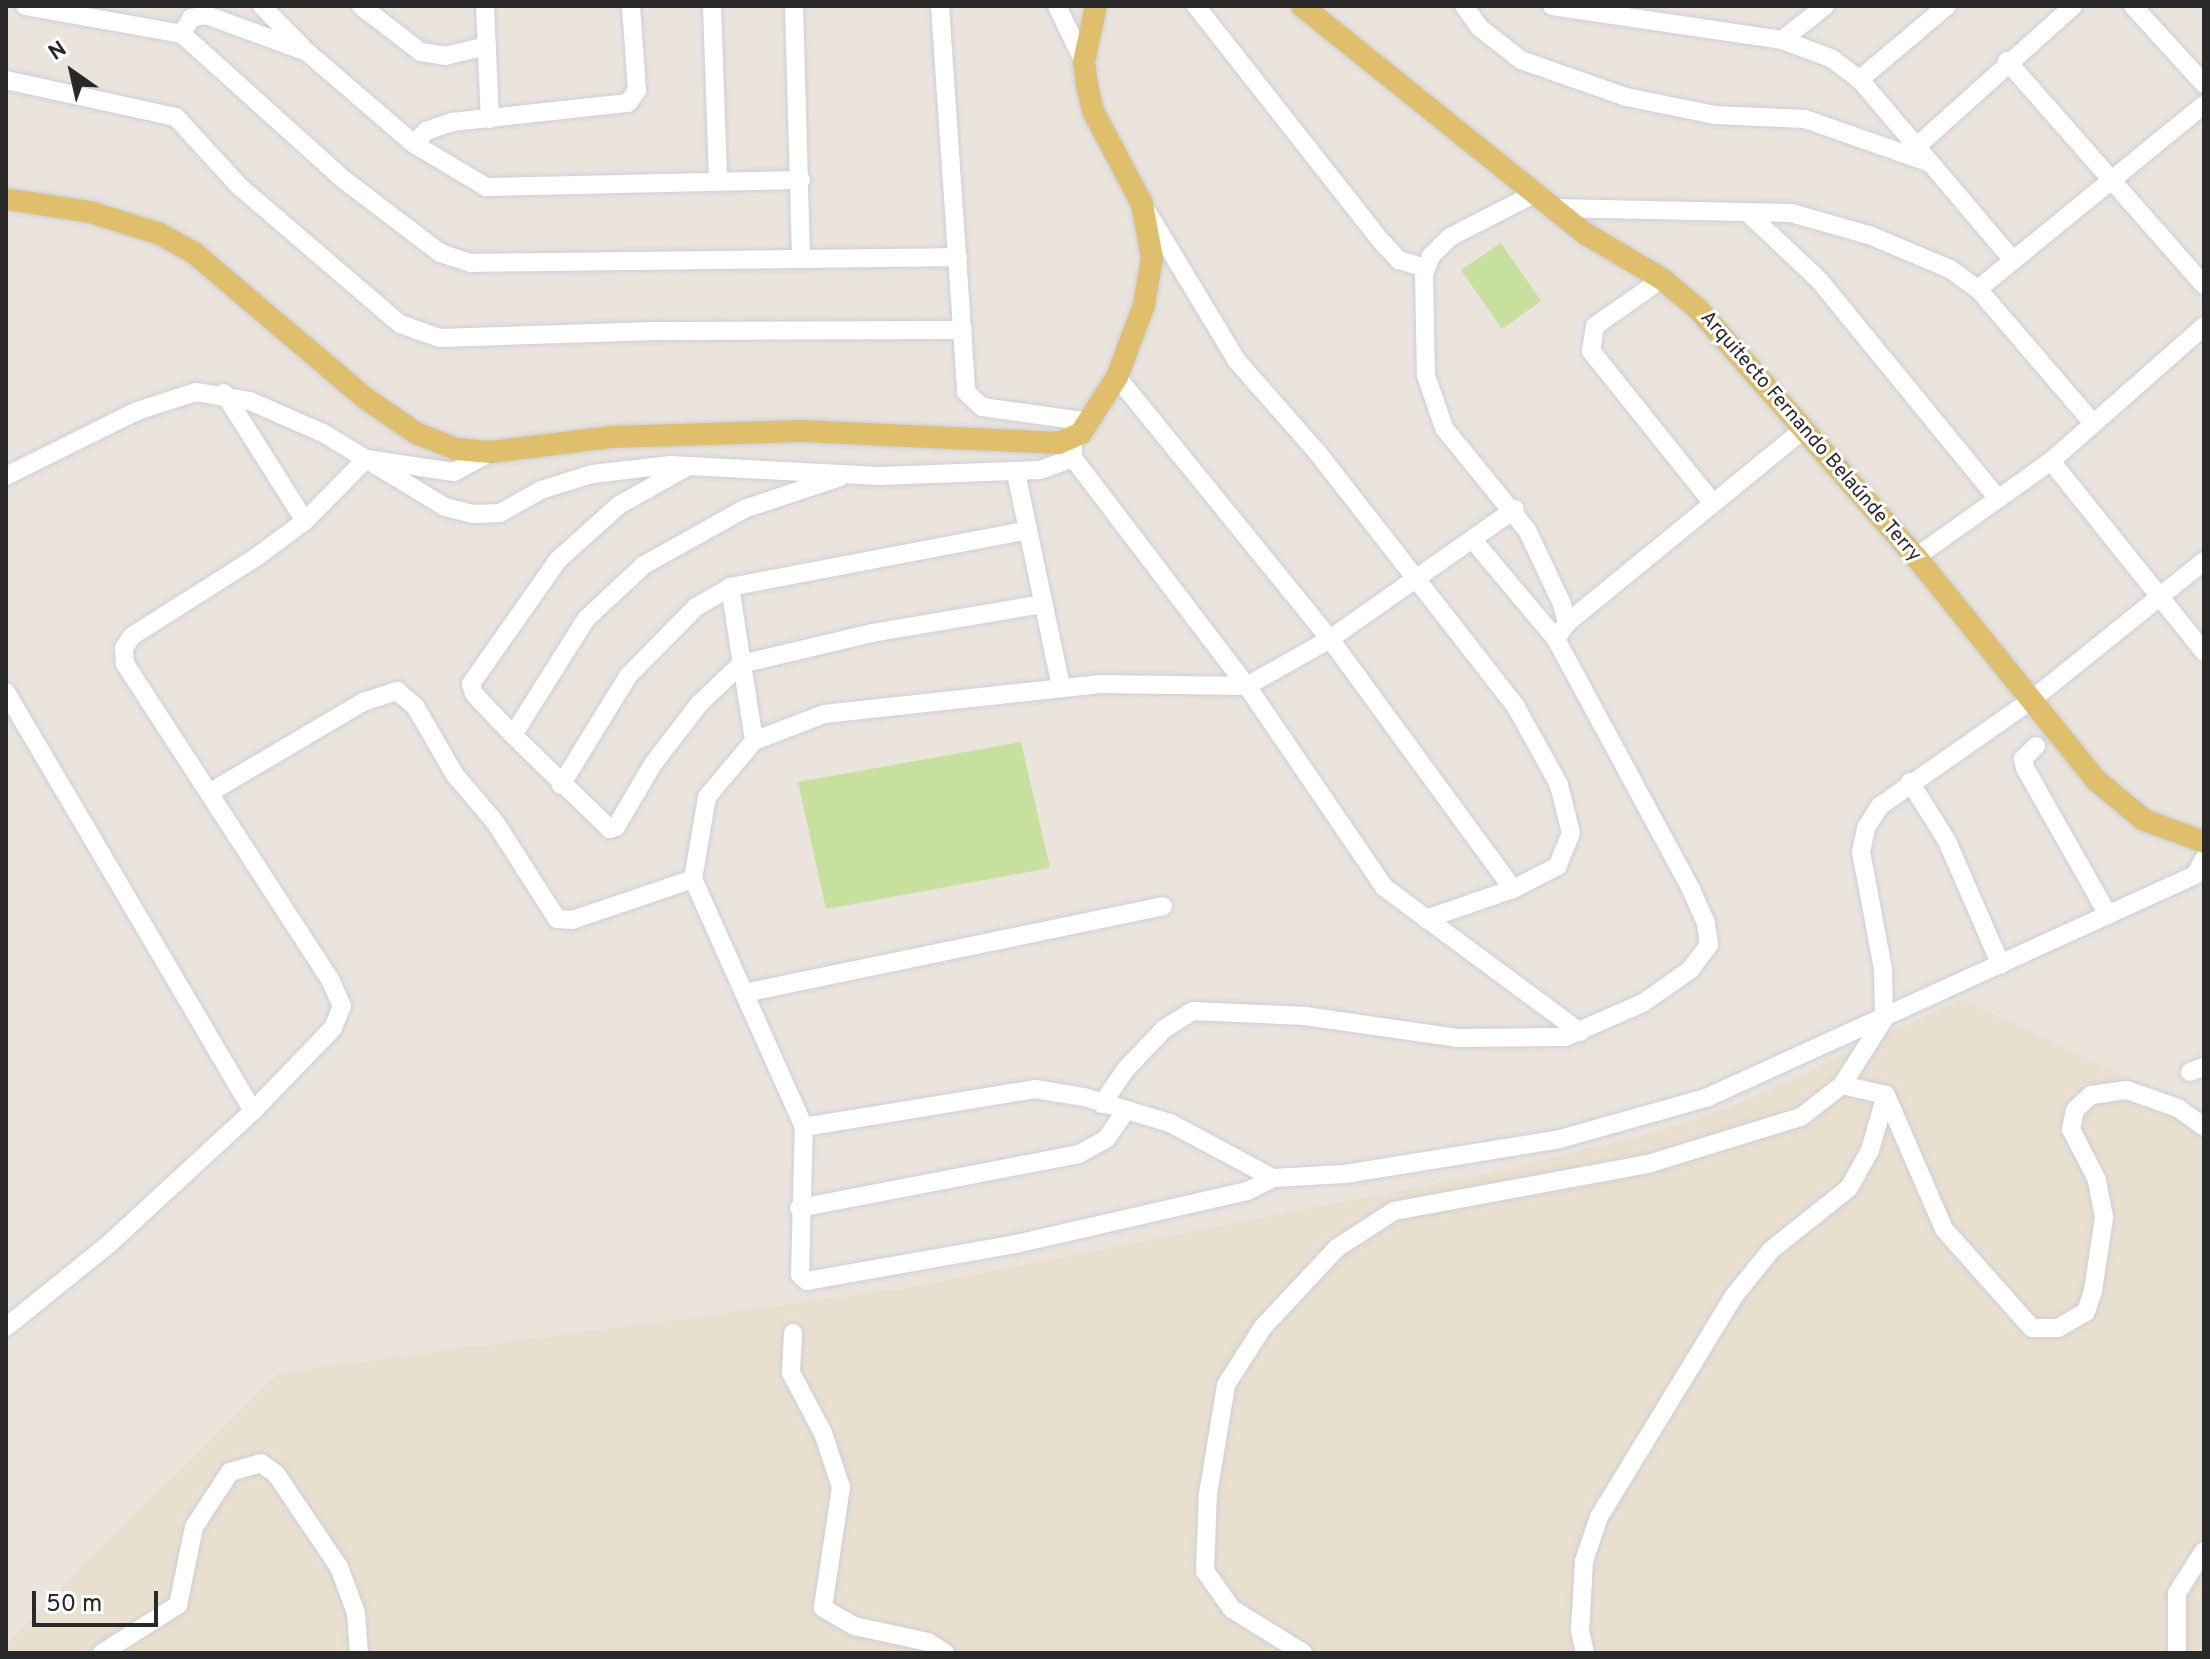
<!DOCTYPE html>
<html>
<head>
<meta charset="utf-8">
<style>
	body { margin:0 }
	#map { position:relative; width:2210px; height:1659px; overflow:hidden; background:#eae4dd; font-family:Overpass,sans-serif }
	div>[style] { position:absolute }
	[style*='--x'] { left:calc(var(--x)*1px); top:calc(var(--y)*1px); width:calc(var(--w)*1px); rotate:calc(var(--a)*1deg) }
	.education>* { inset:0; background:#e9dfce }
	.pitch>* { inset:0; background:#c7e09d }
	.roads { filter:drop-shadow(0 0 2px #cbcfd9) drop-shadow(0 0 2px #cbcfd9) }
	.minor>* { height:18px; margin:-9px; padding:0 9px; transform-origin:9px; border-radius:9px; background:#fff }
	.major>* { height:22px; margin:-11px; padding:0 11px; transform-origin:11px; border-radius:11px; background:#dfbf6c }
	span { translate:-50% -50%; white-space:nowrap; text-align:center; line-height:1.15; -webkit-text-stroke:6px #fff; paint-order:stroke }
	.street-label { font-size:20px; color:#292929 }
	.frame { position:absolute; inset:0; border:8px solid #292929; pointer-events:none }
	.north { position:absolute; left:32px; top:32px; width:80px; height:80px; -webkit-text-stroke:6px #fff; paint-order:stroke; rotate:326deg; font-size:22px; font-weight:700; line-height:32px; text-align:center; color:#292929 }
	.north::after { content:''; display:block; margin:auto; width:28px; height:36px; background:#292929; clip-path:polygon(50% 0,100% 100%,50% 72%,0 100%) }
	.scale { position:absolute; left:32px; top:1591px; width:126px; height:36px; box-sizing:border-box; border:4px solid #292929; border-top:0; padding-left:10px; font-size:24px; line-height:28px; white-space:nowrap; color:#292929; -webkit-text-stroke:6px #fff; paint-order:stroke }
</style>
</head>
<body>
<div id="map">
	<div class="education">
		<div style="clip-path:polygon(1961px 999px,2204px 1113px,2204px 1653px,6px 1653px,6px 1646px,83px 1565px,279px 1373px,903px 1289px,1498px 1171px,1657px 1132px,1741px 1103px)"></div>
	</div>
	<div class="pitch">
		<div style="clip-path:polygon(1501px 243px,1541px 301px,1502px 329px,1461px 270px)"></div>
		<div style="clip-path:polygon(1021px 742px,1050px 868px,826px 909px,798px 782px)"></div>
	</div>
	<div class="roads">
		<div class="minor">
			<div style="--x:25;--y:6;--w:159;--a:10.1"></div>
			<div style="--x:182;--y:34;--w:217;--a:42"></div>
			<div style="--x:343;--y:179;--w:122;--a:37.3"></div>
			<div style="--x:440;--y:253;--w:33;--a:18"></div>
			<div style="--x:471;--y:263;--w:487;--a:-0.7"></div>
			<div style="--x:262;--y:6;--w:57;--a:45.7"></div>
			<div style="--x:361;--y:6;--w:76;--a:37.5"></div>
			<div style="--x:421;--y:52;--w:24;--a:9"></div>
			<div style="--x:445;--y:56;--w:43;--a:-13.4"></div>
			<div style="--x:485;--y:6;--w:113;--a:87.5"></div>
			<div style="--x:712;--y:6;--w:175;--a:88"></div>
			<div style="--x:794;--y:6;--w:253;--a:88.4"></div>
			<div style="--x:940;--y:6;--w:387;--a:86.1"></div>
			<div style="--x:966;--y:392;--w:22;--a:43"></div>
			<div style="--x:982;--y:407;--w:109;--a:7.9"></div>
			<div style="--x:1057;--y:6;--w:62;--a:64.3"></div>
			<div style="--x:1196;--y:6;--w:300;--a:51.8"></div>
			<div style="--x:1382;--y:242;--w:25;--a:47"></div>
			<div style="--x:1399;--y:260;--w:27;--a:17"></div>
			<div style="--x:1464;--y:6;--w:26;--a:54"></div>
			<div style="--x:1479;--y:27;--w:53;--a:38.2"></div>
			<div style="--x:1521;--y:60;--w:111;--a:19.4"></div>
			<div style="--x:1626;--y:97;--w:91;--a:11.4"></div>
			<div style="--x:1715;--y:115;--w:90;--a:2.5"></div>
			<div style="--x:1805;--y:119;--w:130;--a:19.3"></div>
			<div style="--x:1552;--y:6;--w:232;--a:8.4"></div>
			<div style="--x:1782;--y:40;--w:52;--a:20.2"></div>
			<div style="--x:1831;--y:58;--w:38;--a:37"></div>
			<div style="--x:1861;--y:81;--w:235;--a:49.7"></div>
			<div style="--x:2133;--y:6;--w:105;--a:47.7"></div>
			<div style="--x:182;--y:34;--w:18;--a:-61"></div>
			<div style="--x:191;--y:18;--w:15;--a:-11"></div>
			<div style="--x:206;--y:15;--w:108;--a:20.1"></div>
			<div style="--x:307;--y:52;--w:141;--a:40.7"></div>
			<div style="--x:414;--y:144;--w:84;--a:30.8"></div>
			<div style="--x:486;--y:187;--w:315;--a:-1.3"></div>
			<div style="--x:1782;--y:40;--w:55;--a:-38.3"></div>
			<div style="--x:2007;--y:61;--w:298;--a:48.7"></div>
			<div style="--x:6;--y:80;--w:174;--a:12.3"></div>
			<div style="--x:176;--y:117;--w:93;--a:47.6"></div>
			<div style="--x:239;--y:186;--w:212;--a:40.6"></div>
			<div style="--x:400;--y:324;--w:42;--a:19.3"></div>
			<div style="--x:440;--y:338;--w:214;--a:-1.9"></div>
			<div style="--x:654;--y:331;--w:309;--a:-0.2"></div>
			<div style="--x:1859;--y:80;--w:115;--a:-40.1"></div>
			<div style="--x:414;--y:144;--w:18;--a:-47"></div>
			<div style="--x:426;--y:131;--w:28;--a:-19"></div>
			<div style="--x:452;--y:122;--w:177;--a:-6.2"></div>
			<div style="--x:628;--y:103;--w:16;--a:-55"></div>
			<div style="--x:637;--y:90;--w:84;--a:-94.1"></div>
			<div style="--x:1916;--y:147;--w:211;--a:-41.9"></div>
			<div style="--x:1536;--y:193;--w:97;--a:152.9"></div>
			<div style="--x:1450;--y:237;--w:27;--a:135"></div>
			<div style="--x:1431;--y:256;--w:19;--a:111"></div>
			<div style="--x:1424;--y:274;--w:101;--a:88.9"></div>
			<div style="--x:1426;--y:375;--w:56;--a:71.2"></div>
			<div style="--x:1444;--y:428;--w:132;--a:50.9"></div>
			<div style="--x:1527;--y:530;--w:82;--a:64.7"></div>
			<div style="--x:1562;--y:604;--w:20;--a:75"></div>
			<div style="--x:1567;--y:623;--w:19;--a:125"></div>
			<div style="--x:1554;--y:208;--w:237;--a:1.2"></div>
			<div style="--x:1791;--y:213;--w:81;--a:15.8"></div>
			<div style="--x:1869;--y:235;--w:88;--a:22.8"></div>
			<div style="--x:1950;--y:269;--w:34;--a:36"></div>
			<div style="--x:1978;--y:289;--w:177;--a:49.4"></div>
			<div style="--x:1146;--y:210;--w:176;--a:58.9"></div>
			<div style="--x:1237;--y:361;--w:121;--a:48.7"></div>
			<div style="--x:1317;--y:452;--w:323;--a:52"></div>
			<div style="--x:1516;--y:707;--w:89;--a:61.1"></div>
			<div style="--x:1559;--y:785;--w:49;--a:76"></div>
			<div style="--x:1571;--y:833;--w:35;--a:112"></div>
			<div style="--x:1558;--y:866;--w:51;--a:152.9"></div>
			<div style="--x:1513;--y:889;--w:92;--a:161"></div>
			<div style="--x:1749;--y:214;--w:96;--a:43.3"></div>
			<div style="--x:1819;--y:280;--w:283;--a:50.7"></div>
			<div style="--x:1662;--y:279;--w:82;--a:145"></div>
			<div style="--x:1595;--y:326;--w:25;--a:99"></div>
			<div style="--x:1591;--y:351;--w:193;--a:51.3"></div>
			<div style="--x:1978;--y:289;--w:291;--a:-39.2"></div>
			<div style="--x:1117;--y:377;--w:338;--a:50.9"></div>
			<div style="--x:1330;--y:639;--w:310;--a:53.8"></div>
			<div style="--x:224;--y:393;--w:151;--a:57.7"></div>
			<div style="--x:1073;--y:458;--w:287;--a:52.7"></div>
			<div style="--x:1247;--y:686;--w:243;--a:55.7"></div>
			<div style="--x:1384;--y:887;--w:244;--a:36.5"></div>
			<div style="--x:2051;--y:461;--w:245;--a:51.3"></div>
			<div style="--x:687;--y:467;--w:78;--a:150.8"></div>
			<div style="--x:619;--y:505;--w:82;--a:138"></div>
			<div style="--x:558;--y:560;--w:151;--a:125.1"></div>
			<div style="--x:471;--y:684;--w:10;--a:73"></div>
			<div style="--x:474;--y:694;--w:57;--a:46.4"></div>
			<div style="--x:513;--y:735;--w:135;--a:44.1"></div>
			<div style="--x:610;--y:829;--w:6;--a:-18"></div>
			<div style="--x:616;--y:827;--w:73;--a:-59.6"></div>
			<div style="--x:653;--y:764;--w:76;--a:-52.5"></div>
			<div style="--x:699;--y:704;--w:58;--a:-43.6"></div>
			<div style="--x:741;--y:664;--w:135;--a:-13.3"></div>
			<div style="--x:872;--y:633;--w:174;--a:-9.6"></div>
			<div style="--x:1016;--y:473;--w:219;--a:78.1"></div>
			<div style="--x:6;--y:476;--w:146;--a:-26.4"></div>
			<div style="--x:137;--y:411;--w:62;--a:-17.9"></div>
			<div style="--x:196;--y:392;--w:55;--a:9.5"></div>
			<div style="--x:250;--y:401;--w:80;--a:23.7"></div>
			<div style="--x:323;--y:433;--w:143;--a:31.2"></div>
			<div style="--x:445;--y:507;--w:29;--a:14"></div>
			<div style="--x:473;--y:514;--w:27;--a:-2"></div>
			<div style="--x:500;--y:513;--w:47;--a:-29.3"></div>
			<div style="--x:541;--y:490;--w:53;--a:-17.4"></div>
			<div style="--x:592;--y:474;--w:79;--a:-6.6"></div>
			<div style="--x:670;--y:465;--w:209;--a:3"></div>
			<div style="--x:879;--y:476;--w:161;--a:-2.1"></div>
			<div style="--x:1040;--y:470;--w:35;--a:-20"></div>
			<div style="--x:1073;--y:458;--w:20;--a:-90"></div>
			<div style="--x:1916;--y:557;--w:166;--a:-35.4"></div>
			<div style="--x:2051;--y:461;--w:204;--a:-41.4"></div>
			<div style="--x:730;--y:587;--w:156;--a:81.1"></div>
			<div style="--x:1567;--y:623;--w:306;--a:-39.3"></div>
			<div style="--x:6;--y:692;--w:486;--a:59.5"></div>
			<div style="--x:513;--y:735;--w:137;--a:-57.8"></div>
			<div style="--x:586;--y:619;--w:79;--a:-43"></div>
			<div style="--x:644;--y:565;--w:115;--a:-29.2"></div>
			<div style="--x:744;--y:509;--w:101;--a:-18.4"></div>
			<div style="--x:2036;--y:746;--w:18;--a:135"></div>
			<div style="--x:2023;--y:759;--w:9;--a:77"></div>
			<div style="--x:2025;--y:768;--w:169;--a:60.5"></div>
			<div style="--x:1910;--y:782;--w:70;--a:57.9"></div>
			<div style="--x:1947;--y:841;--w:135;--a:66.5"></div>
			<div style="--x:561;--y:785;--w:128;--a:-58.4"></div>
			<div style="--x:628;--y:676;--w:97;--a:-45.4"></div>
			<div style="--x:696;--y:607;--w:39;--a:-30"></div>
			<div style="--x:730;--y:587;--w:303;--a:-10.8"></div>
			<div style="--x:209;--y:793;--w:179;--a:-30.6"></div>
			<div style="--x:363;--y:702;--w:36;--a:-18"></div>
			<div style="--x:397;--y:691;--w:23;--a:40"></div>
			<div style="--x:415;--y:706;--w:80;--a:59.9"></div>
			<div style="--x:455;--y:775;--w:62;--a:49.6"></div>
			<div style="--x:495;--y:822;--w:115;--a:57.4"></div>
			<div style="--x:557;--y:919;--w:15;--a:4"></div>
			<div style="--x:572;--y:920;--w:128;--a:-18.7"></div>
			<div style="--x:744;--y:993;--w:428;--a:-11.7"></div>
			<div style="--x:2190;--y:1072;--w:15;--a:-20"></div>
			<div style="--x:1886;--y:1095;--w:146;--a:66.6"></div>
			<div style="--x:1944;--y:1229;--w:132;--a:48.4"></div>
			<div style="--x:2032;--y:1328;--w:26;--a:0"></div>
			<div style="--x:2058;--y:1328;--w:32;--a:-30"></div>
			<div style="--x:2086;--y:1312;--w:22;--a:-72"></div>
			<div style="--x:2093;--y:1291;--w:75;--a:-81.5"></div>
			<div style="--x:2104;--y:1217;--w:38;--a:-101"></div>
			<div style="--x:2097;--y:1180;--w:57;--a:-117"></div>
			<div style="--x:2071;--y:1129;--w:19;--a:-78"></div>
			<div style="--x:2075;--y:1110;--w:22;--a:-43"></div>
			<div style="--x:2091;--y:1095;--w:36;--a:-8"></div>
			<div style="--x:2127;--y:1090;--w:54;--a:19.4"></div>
			<div style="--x:2178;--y:1108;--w:32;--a:36"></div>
			<div style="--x:1102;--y:1104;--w:42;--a:-55.6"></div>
			<div style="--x:1126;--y:1069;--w:55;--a:-46.5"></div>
			<div style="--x:1164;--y:1029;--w:34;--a:-32"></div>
			<div style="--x:1193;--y:1011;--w:112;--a:2.6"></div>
			<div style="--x:1305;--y:1016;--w:154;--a:8.2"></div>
			<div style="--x:1457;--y:1038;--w:108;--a:-0.5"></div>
			<div style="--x:1565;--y:1037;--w:85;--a:-23.6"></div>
			<div style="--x:1643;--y:1003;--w:57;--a:-35.1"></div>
			<div style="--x:1690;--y:970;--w:31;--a:-53"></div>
			<div style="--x:1709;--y:945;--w:22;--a:-98"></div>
			<div style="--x:1706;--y:923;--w:37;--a:-114"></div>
			<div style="--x:1691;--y:889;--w:284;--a:-118.4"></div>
			<div style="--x:1556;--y:639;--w:129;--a:-130"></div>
			<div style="--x:804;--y:1127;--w:234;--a:-9.3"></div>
			<div style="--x:1035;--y:1089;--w:50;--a:9.3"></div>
			<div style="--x:1084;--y:1097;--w:90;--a:16.8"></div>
			<div style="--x:1170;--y:1123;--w:117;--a:28.1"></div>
			<div style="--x:1273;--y:1178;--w:72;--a:-3.2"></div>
			<div style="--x:1345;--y:1174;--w:218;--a:-9.2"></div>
			<div style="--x:1560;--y:1139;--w:152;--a:-15.7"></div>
			<div style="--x:1706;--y:1098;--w:537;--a:-24.51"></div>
			<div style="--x:2195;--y:875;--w:18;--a:-61"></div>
			<div style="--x:1273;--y:1178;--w:29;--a:153"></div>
			<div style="--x:1247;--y:1191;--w:237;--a:167.1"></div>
			<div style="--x:1016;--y:1244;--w:212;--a:170"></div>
			<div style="--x:807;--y:1281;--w:9;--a:-139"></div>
			<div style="--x:800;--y:1275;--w:148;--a:-88.5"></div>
			<div style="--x:804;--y:1127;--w:272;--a:-114.1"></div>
			<div style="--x:693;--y:879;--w:83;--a:-80.3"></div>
			<div style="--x:707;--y:797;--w:73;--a:-50"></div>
			<div style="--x:754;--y:741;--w:75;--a:-21.1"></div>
			<div style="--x:824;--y:714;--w:276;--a:-6.2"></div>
			<div style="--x:1098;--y:684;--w:149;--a:0.8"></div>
			<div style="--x:1247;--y:686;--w:95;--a:-29.5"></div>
			<div style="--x:1330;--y:639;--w:226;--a:-35.1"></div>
			<div style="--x:799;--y:1208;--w:285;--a:-10.9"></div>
			<div style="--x:1079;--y:1154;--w:31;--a:-29"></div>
			<div style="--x:1106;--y:1139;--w:32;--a:-55"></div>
			<div style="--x:6;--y:1327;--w:134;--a:-38.9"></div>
			<div style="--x:110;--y:1243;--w:195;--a:-42.7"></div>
			<div style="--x:253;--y:1111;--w:115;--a:-46.1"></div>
			<div style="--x:333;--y:1028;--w:24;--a:-68"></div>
			<div style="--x:342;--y:1006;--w:27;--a:-114"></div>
			<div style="--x:331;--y:981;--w:378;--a:-123"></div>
			<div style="--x:125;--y:664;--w:16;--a:-94"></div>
			<div style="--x:124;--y:648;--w:14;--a:-56"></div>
			<div style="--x:132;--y:636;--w:146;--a:-32.4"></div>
			<div style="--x:255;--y:558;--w:62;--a:-36.5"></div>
			<div style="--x:305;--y:521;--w:87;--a:-45.5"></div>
			<div style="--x:366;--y:459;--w:89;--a:8.4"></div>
			<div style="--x:454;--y:472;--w:42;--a:-28.4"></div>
			<div style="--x:793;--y:1333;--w:40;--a:92.9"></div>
			<div style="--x:791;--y:1373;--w:68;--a:61.9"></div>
			<div style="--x:823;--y:1433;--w:57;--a:71.6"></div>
			<div style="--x:841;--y:1487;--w:122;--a:98.5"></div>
			<div style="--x:823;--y:1608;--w:36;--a:30"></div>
			<div style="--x:854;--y:1626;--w:76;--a:12.2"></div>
			<div style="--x:928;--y:1642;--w:20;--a:33"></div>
			<div style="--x:102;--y:1653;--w:90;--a:-32.3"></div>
			<div style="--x:178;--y:1605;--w:80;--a:-78.4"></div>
			<div style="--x:194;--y:1527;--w:66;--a:-56.8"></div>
			<div style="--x:230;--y:1472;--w:32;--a:-16"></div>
			<div style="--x:261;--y:1463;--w:19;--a:36"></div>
			<div style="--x:276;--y:1474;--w:112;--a:55.9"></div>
			<div style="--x:339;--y:1567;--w:49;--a:69.7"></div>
			<div style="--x:356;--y:1613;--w:40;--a:85.7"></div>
			<div style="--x:1303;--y:1653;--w:84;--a:-148.2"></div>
			<div style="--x:1232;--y:1609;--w:47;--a:-125.4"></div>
			<div style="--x:1205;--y:1571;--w:77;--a:-87.8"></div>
			<div style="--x:1208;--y:1494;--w:110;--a:-80.6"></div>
			<div style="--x:1226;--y:1385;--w:69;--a:-57.5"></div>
			<div style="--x:1263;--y:1327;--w:108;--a:-46.9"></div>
			<div style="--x:1337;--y:1248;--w:68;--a:-33"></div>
			<div style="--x:1394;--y:1211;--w:258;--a:-10.5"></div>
			<div style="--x:1648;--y:1164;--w:160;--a:-17.1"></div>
			<div style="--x:1801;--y:1117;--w:52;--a:-38"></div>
			<div style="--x:1842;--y:1085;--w:78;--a:-57.5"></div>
			<div style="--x:1884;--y:1019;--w:50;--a:-91.1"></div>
			<div style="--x:1883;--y:969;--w:119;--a:-100.6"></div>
			<div style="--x:1861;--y:852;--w:25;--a:-78"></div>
			<div style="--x:1866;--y:828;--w:26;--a:-58"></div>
			<div style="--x:1880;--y:806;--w:183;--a:-35"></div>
			<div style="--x:2030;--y:701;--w:223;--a:-38.8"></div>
			<div style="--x:1585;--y:1653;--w:23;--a:-103"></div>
			<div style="--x:1580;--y:1631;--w:70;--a:-86.7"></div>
			<div style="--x:1584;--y:1561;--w:46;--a:-71.2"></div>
			<div style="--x:1599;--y:1517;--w:259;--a:-58.6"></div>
			<div style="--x:1734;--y:1296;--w:59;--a:-51.2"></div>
			<div style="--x:1771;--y:1250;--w:100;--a:-38.5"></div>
			<div style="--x:1849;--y:1188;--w:43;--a:-61.1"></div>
			<div style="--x:1870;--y:1150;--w:57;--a:-73.8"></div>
			<div style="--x:1886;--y:1095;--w:45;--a:-167.2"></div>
			<div style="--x:2177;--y:1653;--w:60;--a:-90"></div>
			<div style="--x:2177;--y:1593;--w:50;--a:-57.3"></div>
		</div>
		<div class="major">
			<div style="--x:1302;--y:6;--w:364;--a:38.8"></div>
			<div style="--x:1586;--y:234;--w:88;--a:30.6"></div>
			<div style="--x:1662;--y:279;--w:47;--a:39.8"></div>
			<div style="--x:1698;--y:309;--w:330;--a:48.7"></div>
			<div style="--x:1916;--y:557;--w:287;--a:51.1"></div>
			<div style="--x:2096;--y:780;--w:62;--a:39.8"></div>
			<div style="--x:2144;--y:820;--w:64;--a:20.1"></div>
			<div style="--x:6;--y:199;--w:85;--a:8.8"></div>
			<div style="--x:90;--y:212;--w:73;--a:17.4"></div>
			<div style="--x:160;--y:234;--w:39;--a:29"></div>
			<div style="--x:194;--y:253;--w:224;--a:40.3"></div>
			<div style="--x:365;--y:398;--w:62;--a:34.5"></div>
			<div style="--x:416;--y:433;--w:43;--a:21.8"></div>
			<div style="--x:456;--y:449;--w:35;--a:5"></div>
			<div style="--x:491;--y:452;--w:122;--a:-7.1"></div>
			<div style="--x:612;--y:437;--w:190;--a:-1.8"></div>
			<div style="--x:802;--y:431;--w:257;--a:2.7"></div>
			<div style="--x:1059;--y:443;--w:24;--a:-24"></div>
			<div style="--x:1081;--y:433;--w:67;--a:-57.3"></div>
			<div style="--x:1117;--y:377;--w:77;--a:-69.4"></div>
			<div style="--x:1144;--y:305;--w:48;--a:-80.3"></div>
			<div style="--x:1152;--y:258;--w:55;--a:-100.5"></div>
			<div style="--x:1142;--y:204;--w:105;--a:-117.8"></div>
			<div style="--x:1093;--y:111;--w:26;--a:-103"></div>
			<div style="--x:1087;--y:86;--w:24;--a:-97"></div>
			<div style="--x:1084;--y:62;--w:57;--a:-77.9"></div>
		</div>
	</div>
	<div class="street-label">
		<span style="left:1810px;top:437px;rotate:49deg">Arquitecto Fernando Belaúnde Terry</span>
	</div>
	<div class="frame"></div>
	<div class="north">N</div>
	<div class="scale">50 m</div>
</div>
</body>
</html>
